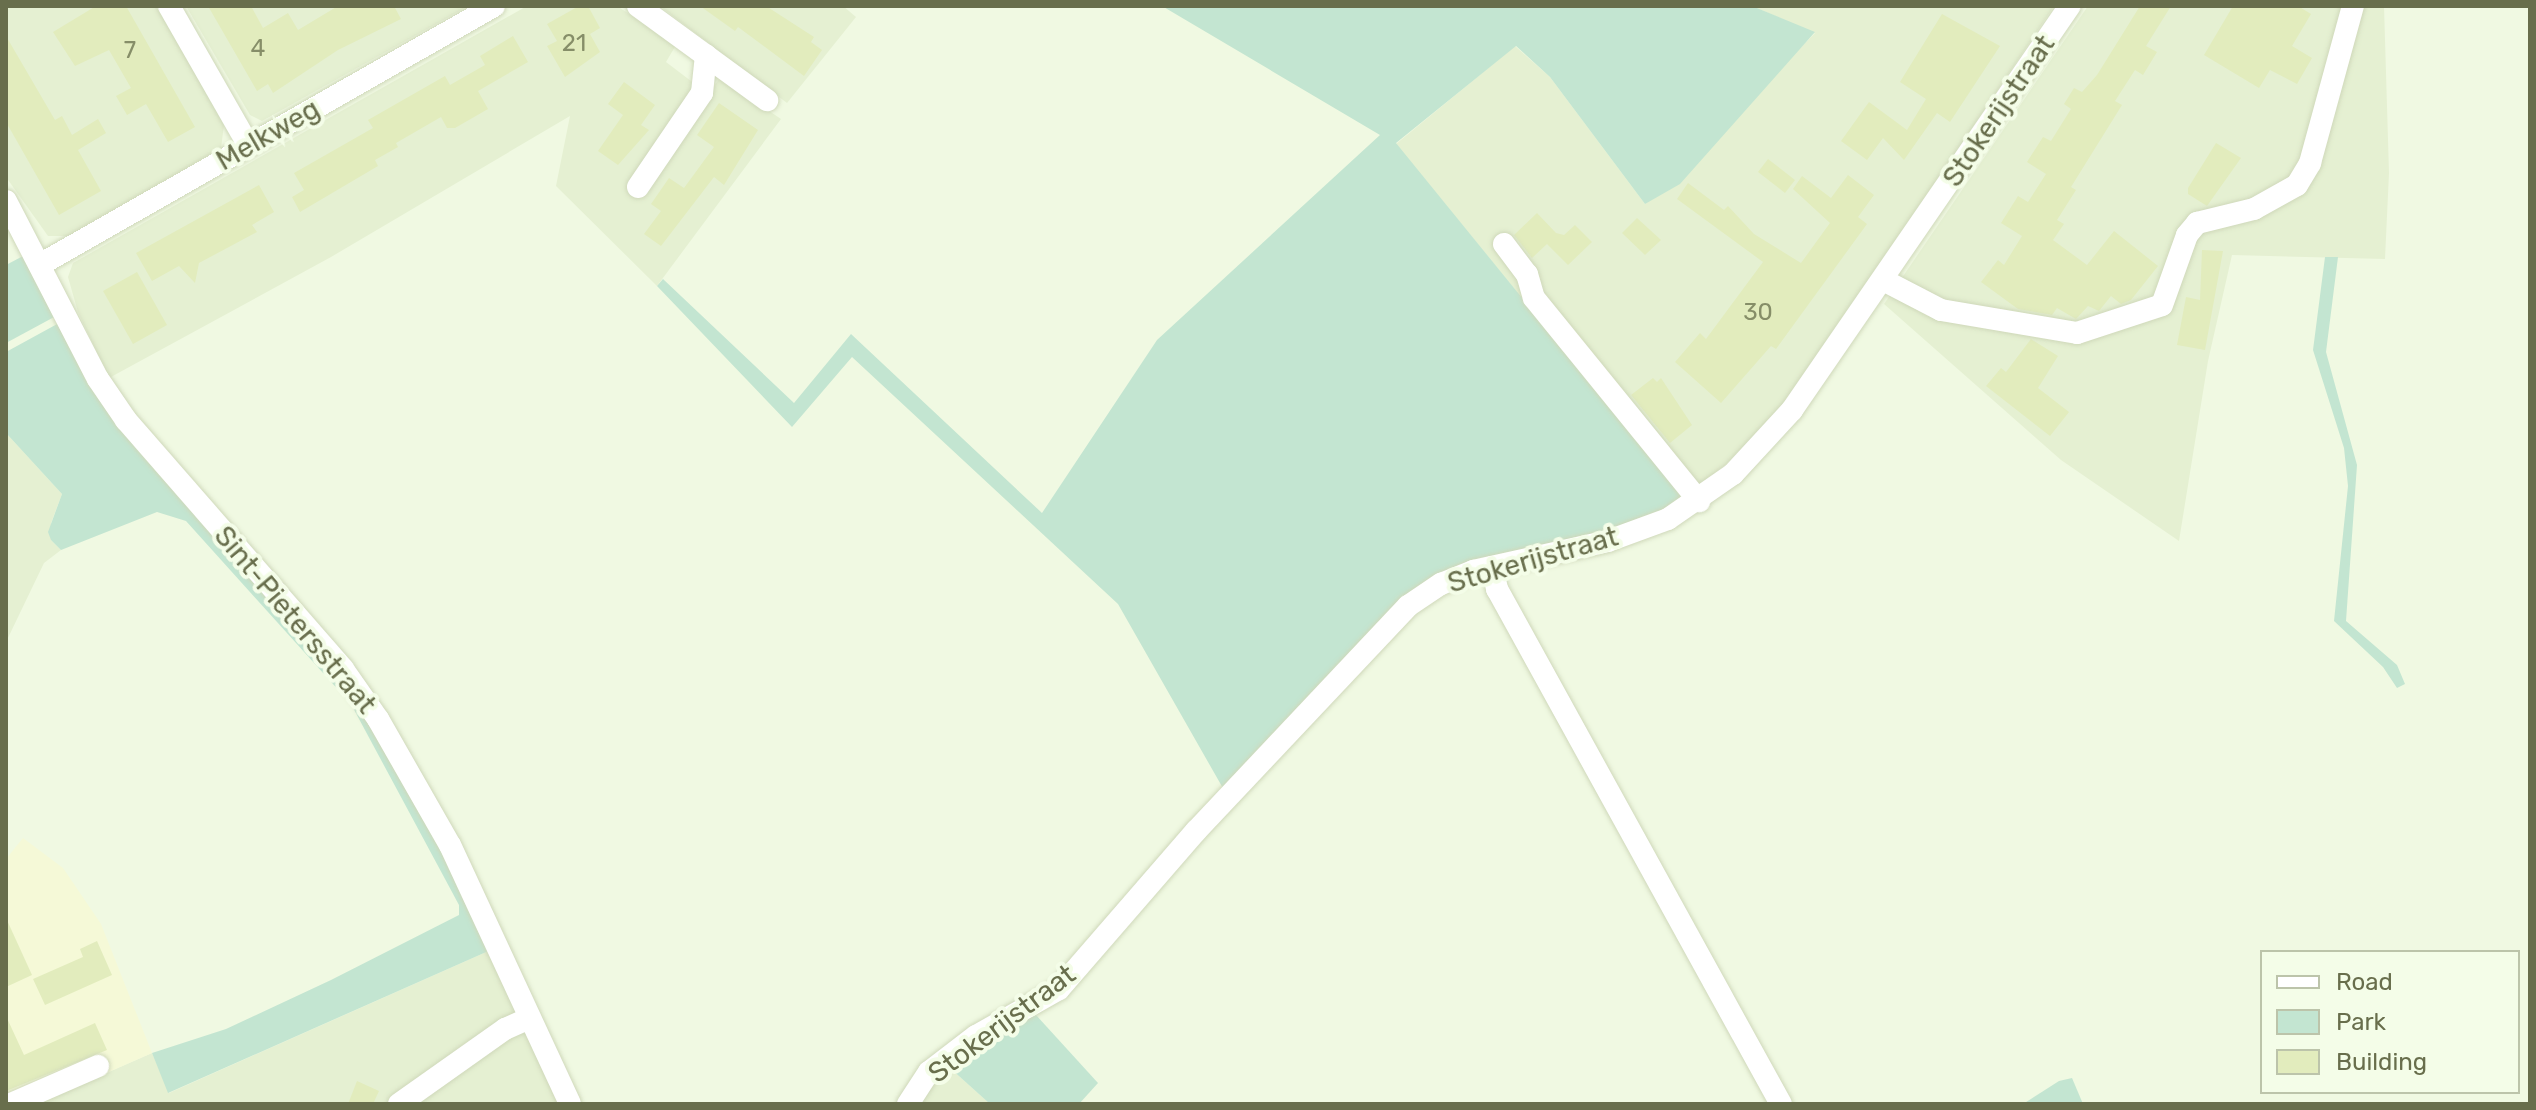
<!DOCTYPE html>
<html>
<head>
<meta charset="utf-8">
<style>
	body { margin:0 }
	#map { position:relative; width:2536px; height:1110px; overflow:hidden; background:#f0f9e2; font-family:Rubik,sans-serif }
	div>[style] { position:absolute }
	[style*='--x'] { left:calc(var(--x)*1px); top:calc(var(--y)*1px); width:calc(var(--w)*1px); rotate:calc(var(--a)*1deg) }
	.residential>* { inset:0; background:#e5f0d2 }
	.commercial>* { inset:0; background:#f5f9d7 }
	.green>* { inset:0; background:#c3e5d1 }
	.building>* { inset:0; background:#e2ecbd }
	.roads { filter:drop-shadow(0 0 2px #cfd8ba) drop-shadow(0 0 2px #cfd8ba) }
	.minor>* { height:22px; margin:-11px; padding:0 11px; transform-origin:11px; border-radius:11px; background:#fff }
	span { translate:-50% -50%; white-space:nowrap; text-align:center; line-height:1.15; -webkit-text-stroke:8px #f4fde8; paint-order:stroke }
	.number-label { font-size:24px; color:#868e68 }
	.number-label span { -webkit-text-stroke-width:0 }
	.street-label { font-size:28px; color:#686e4c }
	.frame { position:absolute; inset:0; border:8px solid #686e4c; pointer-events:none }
	.legend { position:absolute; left:2260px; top:950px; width:260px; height:144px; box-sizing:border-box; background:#f4fde8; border:2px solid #bcc4aa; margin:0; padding:10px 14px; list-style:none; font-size:24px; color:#686e4c }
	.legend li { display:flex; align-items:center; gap:16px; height:40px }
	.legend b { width:40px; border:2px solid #bcc4aa }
</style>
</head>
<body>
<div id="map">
	<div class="residential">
		<div style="clip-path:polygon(6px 6px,157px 6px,224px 125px,221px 148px,71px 236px,48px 236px,6px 177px)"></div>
		<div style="clip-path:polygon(186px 6px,468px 6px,262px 121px,250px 115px)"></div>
		<div style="clip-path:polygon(527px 6px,617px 6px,676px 45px,666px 62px,708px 94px,720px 78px,781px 119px,657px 286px,556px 186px,570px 116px,331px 257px,109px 378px,78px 312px,68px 277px,73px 263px)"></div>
		<div style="clip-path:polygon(660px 6px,843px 6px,856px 17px,787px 103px)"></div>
		<div style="clip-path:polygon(1752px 6px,2054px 6px,1789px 401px,1725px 465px,1684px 497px,1396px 144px,1515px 46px,1550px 77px,1645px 204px,1815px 33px)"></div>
		<div style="clip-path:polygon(2088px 6px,2384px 6px,2389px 173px,2385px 259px,2232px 255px,2208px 361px,2179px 541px,2061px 460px,1884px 304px)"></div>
		<div style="clip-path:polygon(6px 433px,62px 494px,51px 523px,51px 540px,61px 550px,44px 563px,6px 642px)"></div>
		<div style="clip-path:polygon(493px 949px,560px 1104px,36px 1104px,152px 1053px,169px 1093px)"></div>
		<div style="clip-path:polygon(950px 1068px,990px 1104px,916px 1104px)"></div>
	</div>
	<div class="commercial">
		<div style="clip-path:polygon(23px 838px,63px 868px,101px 924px,152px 1053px,36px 1104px,6px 1104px,6px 859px)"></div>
	</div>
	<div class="green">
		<div style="clip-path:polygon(1162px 6px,1752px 6px,1815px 32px,1680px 184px,1645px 204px,1550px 77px,1516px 46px,1396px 143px,1684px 497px,1665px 512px,1627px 528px,1462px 565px,1224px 790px,1118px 604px,852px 357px,792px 427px,657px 286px,663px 279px,794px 403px,851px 334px,1042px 513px,1157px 340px,1380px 135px)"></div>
		<div style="clip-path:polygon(25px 255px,56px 316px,6px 343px,6px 265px)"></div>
		<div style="clip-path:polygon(2325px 257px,2338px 257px,2326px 352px,2357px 465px,2346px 621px,2397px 665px,2405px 684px,2397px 688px,2383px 667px,2334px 621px,2348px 486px,2344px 448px,2313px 350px)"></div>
		<div style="clip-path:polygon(59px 323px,331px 661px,387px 741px,493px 949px,168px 1093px,152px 1053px,226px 1029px,331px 980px,459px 915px,459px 905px,351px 704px,186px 521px,157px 512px,61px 550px,51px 540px,48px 532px,62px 494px,6px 433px,6px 352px)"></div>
		<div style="clip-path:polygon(1036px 1015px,1098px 1083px,1079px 1104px,990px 1104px,950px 1068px,1001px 1030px)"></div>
		<div style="clip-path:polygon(2072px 1078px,2083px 1104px,2023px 1104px,2059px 1081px)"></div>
	</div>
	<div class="building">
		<div style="clip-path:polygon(96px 6px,126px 6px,195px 127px,168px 142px,146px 104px,127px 115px,116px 96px,131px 88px,109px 50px,75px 66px,53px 32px)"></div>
		<div style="clip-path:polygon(208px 6px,251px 6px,263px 28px,288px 13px,298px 30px,338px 6px,394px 6px,401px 19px,338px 50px,273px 93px,268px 84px,257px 91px)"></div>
		<div style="clip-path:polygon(579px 6px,588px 6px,600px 28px,590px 34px,600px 52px,565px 77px,547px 46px,557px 41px,547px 24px)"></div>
		<div style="clip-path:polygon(700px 6px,766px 6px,814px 37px,811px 42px,822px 50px,804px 76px,738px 27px,735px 31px)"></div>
		<div style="clip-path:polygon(2140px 6px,2171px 6px,2146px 46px,2157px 52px,2143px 75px,2135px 70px,2115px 101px,2122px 105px,2071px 187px,2076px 190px,2057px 220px,2064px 224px,2053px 240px,2087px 265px,2114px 231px,2158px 266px,2131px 300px,2121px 304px,2111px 296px,2099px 311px,2088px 306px,2076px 319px,2057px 308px,2052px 315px,2018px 309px,1981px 282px,1998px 260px,2004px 265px,2022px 236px,2001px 223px,2018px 196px,2028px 202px,2046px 174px,2027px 162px,2043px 137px,2051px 141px,2071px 109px,2064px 104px,2074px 88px,2082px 92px,2097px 75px)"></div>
		<div style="clip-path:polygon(2233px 6px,2298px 6px,2311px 14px,2292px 46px,2312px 58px,2297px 84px,2270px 70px,2259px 88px,2204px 55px)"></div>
		<div style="clip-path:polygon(1942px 14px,2000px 46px,1950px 122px,1937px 113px,1904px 160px,1883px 138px,1867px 160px,1841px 141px,1869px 102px,1907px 130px,1926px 99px,1900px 82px)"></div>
		<div style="clip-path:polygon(6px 36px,55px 120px,62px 116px,72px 135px,98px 119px,106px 133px,78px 150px,101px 191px,59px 215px,6px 122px)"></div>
		<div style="clip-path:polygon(513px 36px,528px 62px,478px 91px,488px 109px,455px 128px,447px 128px,441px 117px,396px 143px,398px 147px,375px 160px,378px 166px,300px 212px,292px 197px,304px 190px,294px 173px,373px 128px,368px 120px,445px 76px,450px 85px,485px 65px,480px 56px)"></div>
		<div style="clip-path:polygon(624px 82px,655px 105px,641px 125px,649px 130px,618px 165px,598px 151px,623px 115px,608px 104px)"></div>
		<div style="clip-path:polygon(719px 103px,758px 130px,724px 185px,714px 177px,661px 246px,644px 234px,661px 211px,651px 204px,669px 178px,684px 188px,714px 147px,697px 135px)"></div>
		<div style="clip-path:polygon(2216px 143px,2241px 158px,2207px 206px,2188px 194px,2188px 188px)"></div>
		<div style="clip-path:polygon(1768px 159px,1795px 180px,1785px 193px,1758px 172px)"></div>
		<div style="clip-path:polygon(1848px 175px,1874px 195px,1858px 217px,1867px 224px,1776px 349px,1771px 346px,1721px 403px,1675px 362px,1700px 333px,1706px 339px,1763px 262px,1677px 199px,1688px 183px,1724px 210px,1728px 206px,1754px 234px,1801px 263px,1830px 223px,1793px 189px,1802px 176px,1831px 198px)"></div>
		<div style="clip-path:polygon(259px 185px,274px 212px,252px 225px,257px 232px,199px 263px,195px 283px,179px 266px,152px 281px,136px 253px)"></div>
		<div style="clip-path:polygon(1537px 213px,1556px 233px,1564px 235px,1575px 225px,1592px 242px,1568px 265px,1547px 244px,1532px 258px,1514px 235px)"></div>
		<div style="clip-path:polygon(1637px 218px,1661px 240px,1645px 255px,1622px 233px)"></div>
		<div style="clip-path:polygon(2202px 250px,2223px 251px,2205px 350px,2177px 345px,2186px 297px,2200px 300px)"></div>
		<div style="clip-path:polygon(137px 272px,167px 325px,133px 344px,103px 291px)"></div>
		<div style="clip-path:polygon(2031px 339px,2058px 356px,2038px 388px,2069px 412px,2050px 436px,1986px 386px,2001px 368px,2006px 372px)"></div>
		<div style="clip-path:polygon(1653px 378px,1657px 382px,1661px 378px,1692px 425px,1670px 443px,1631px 395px)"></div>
		<div style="clip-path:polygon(6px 918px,32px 975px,6px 987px)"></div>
		<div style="clip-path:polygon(97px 941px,112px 975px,45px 1005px,33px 979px,83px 957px,80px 949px)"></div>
		<div style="clip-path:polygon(6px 1016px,24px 1055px,95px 1023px,107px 1050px,6px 1091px)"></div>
		<div style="clip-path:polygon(357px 1081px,379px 1091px,373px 1104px,348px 1104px)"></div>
	</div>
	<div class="roads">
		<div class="minor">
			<div style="--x:169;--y:6;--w:161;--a:60.3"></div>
			<div style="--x:638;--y:6;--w:160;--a:36.1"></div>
			<div style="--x:638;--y:187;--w:114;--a:-55.8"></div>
			<div style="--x:702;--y:93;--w:38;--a:-84"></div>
			<div style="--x:6;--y:201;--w:200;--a:62.7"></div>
			<div style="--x:98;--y:379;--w:50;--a:55.7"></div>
			<div style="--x:126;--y:420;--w:330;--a:48.9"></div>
			<div style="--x:343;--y:669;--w:61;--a:55"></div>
			<div style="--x:378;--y:719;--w:145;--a:60.3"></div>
			<div style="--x:450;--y:845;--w:285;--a:65.1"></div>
			<div style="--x:1504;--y:244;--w:38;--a:53"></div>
			<div style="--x:1527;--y:274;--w:25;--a:74"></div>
			<div style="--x:1534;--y:298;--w:262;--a:50.9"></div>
			<div style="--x:43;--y:263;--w:519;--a:-29.68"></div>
			<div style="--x:1885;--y:281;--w:63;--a:27.4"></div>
			<div style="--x:1941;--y:310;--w:138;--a:9.6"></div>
			<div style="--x:2077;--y:333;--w:89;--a:-18.2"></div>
			<div style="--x:2162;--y:305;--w:74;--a:-70.3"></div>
			<div style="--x:2187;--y:235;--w:16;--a:-50"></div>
			<div style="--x:2197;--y:223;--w:59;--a:-13.8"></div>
			<div style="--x:2254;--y:209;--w:49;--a:-29.2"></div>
			<div style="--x:2297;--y:185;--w:26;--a:-59"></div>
			<div style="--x:2310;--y:163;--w:163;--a:-74.7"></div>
			<div style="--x:1492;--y:567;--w:23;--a:77"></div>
			<div style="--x:1497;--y:589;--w:588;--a:61.13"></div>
			<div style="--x:11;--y:1104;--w:95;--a:-23.6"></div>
			<div style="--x:399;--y:1104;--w:130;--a:-35.3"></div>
			<div style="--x:505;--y:1029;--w:27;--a:-24"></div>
			<div style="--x:908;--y:1104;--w:38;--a:-57"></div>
			<div style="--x:929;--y:1072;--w:59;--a:-37.5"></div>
			<div style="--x:976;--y:1036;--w:95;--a:-29.5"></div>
			<div style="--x:1059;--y:989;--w:209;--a:-49.1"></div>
			<div style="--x:1196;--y:831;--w:309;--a:-46.7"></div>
			<div style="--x:1408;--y:606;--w:40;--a:-34"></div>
			<div style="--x:1441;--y:584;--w:35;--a:-22"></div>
			<div style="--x:1473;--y:571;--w:138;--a:-12.5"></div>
			<div style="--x:1608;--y:541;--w:64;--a:-20.1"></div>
			<div style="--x:1668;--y:519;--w:79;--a:-34.7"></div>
			<div style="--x:1733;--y:474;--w:87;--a:-47.3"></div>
			<div style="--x:1792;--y:410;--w:490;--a:-55.5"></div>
		</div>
	</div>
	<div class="number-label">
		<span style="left:574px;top:44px">21</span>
		<span style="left:258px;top:49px">4</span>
		<span style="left:130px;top:51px">7</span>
		<span style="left:1758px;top:313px">30</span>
	</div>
	<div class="street-label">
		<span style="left:1999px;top:111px;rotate:-56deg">Stokerijstraat</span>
		<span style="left:268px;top:135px;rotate:-30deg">Melkweg</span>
		<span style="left:1533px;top:560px;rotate:-16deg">Stokerijstraat</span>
		<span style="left:295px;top:620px;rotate:50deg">Sint-Pietersstraat</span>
		<span style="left:1002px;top:1024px;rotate:-37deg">Stokerijstraat</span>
	</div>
	<div class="frame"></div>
	<ul class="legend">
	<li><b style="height:10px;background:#fff"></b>Road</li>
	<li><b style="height:22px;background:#c3e5d1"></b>Park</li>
	<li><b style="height:22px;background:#e2ecbd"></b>Building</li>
	</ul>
</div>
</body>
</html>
